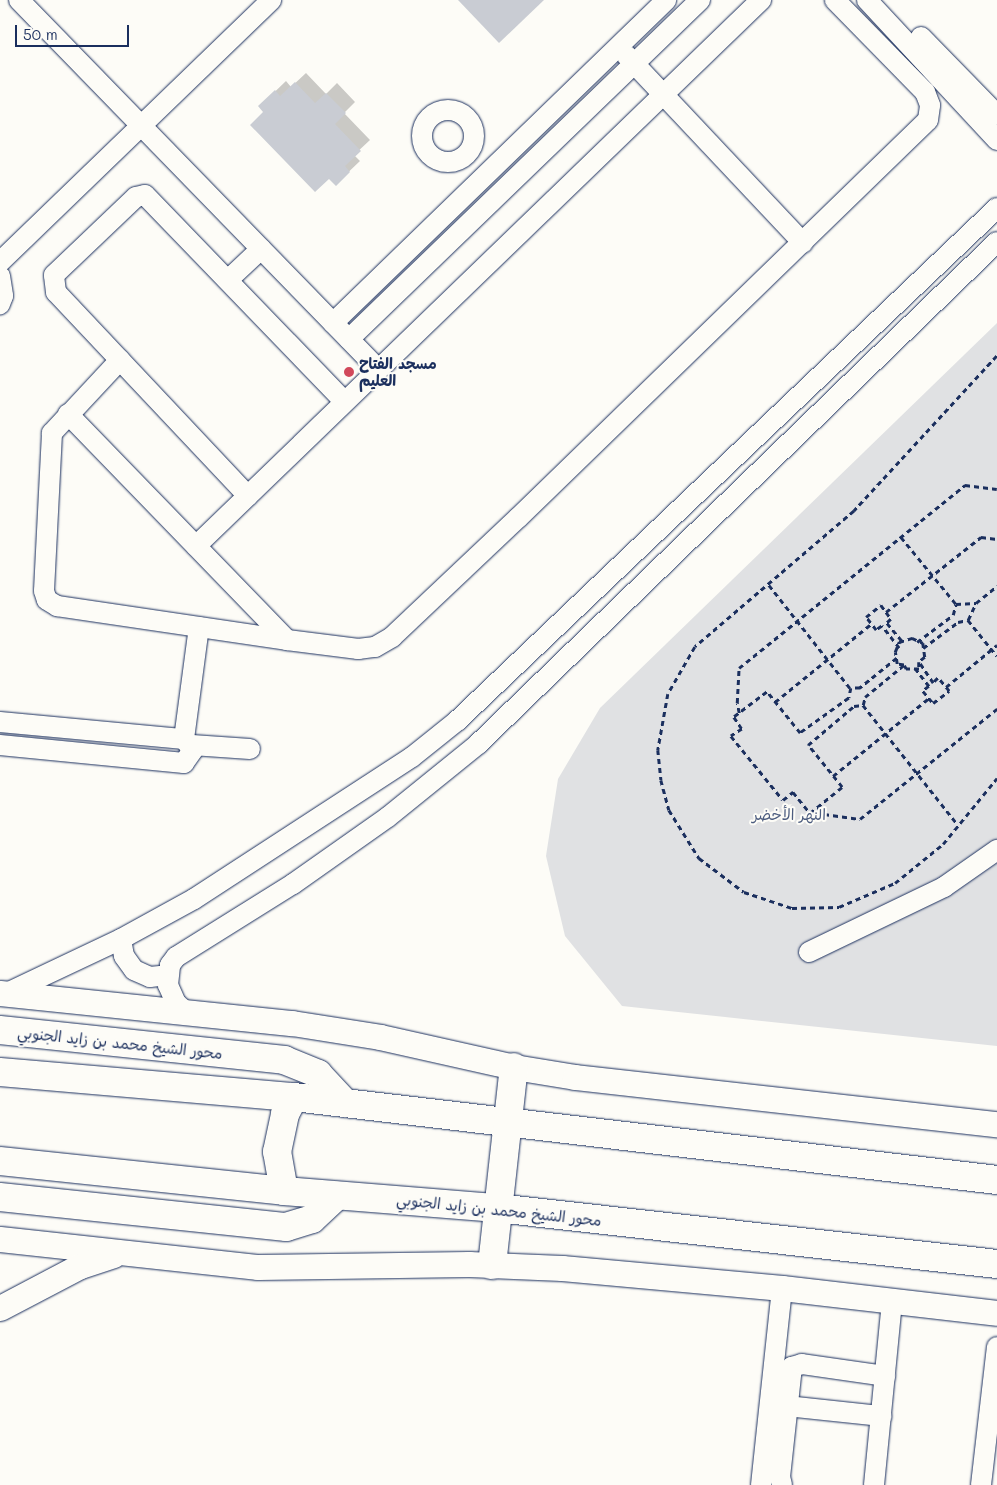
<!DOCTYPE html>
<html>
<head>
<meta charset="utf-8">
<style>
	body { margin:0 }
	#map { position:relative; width:997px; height:1485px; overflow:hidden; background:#fdfcf7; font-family:Mali,"Playpen Sans Arabic",sans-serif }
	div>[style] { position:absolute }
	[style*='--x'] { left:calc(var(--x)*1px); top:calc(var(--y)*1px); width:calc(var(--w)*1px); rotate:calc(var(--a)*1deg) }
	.green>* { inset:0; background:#e0e1e3 }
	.shadow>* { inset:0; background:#0003 }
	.building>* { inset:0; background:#c9ccd3 }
	.path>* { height:2.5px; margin-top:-1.25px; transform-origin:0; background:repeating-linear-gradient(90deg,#1b2f5e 0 5px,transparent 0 9px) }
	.roads { filter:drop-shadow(0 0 1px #1b2f5e) drop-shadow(0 0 1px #1b2f5e) }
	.minor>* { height:20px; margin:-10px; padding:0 10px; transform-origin:10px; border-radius:10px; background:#fdfcf7 }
	.minor>.ring { margin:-10px; padding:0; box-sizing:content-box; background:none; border:20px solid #fdfcf7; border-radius:50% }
	.major>* { height:25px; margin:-12.5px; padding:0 12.5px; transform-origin:12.5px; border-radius:12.5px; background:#fdfcf7 }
	.highway>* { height:28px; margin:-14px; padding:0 14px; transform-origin:14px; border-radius:14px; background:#fdfcf7 }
	.dots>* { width:14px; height:14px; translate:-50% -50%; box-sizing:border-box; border:2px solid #fdfcf7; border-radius:50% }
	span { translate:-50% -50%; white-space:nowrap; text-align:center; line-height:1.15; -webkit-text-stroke:4px #fdfcf7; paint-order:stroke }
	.poi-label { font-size:15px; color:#1b2f5e; font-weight:700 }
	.left { translate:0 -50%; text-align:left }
	.park-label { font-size:15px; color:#4c5c7f }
	.street-label { font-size:15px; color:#1b2f5e }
	.scale { position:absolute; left:15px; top:25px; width:114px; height:22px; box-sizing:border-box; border:2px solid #1b2f5e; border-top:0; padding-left:6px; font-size:15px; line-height:18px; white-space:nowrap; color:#1b2f5e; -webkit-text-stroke:4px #fdfcf7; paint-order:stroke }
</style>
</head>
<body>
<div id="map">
	<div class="green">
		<div style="clip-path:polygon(997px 323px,997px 1046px,622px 1006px,565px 936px,546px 856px,558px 779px,600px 708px)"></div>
	</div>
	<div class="shadow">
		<div style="clip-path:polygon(306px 73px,326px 94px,337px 83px,355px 102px,344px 113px,370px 140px,354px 155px,360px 161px,336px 184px,260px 106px,286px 81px,291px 87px)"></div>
	</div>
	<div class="building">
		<div style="clip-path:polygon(458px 0,544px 0,499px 43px)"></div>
		<div style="clip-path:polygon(295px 82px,315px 103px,326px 93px,346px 113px,335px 124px,361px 151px,345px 166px,350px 172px,336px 186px,329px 179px,315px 192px,250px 125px,263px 112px,258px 106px,275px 90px,280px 96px)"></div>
	</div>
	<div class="path">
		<div style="--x:997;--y:356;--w:211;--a:132.7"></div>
		<div style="--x:854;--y:511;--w:209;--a:139.5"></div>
		<div style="--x:695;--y:647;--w:54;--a:119.9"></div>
		<div style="--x:668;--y:694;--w:57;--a:100.1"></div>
		<div style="--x:658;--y:750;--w:30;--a:84"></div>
		<div style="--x:661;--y:780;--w:31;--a:75"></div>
		<div style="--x:669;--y:810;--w:57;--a:58"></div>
		<div style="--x:699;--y:858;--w:56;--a:37.1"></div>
		<div style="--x:744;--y:892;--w:51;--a:18.4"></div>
		<div style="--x:792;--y:908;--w:47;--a:-1.2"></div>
		<div style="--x:839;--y:907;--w:61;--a:-23.2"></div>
		<div style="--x:895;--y:883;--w:62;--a:-39.1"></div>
		<div style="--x:943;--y:844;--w:85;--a:-50.7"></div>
		<div style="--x:901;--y:537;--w:87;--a:50.6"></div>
		<div style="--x:769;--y:585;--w:131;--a:51.8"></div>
		<div style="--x:886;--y:612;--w:121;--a:-38.3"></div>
		<div style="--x:981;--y:537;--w:16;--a:7"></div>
		<div style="--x:968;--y:620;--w:46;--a:51.1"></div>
		<div style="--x:912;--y:638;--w:12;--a:24"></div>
		<div style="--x:923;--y:643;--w:14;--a:82"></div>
		<div style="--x:925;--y:657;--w:8;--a:140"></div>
		<div style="--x:919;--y:662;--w:7;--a:90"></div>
		<div style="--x:919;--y:669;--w:13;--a:180"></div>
		<div style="--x:906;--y:669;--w:4;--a:-117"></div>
		<div style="--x:904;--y:665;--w:7;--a:-172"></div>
		<div style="--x:897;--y:664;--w:12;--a:-99"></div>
		<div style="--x:895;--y:652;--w:11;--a:-68"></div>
		<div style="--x:899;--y:642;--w:14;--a:-17"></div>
		<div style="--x:917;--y:642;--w:45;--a:-36.9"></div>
		<div style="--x:953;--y:615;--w:11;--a:-75"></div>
		<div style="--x:956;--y:604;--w:20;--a:-3"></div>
		<div style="--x:899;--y:648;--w:28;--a:-128"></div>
		<div style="--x:882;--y:626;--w:7;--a:146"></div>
		<div style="--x:876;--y:630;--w:16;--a:-128"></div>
		<div style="--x:866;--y:617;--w:19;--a:-39"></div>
		<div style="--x:881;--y:605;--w:17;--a:54"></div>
		<div style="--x:891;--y:619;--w:6;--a:135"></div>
		<div style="--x:887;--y:623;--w:26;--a:50"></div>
		<div style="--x:923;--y:648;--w:44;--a:-36.6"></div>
		<div style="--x:958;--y:622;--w:10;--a:-11"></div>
		<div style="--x:968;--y:620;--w:19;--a:-65"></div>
		<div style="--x:976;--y:603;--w:27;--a:-39"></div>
		<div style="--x:897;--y:658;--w:48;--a:141"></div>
		<div style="--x:860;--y:688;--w:9;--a:180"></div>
		<div style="--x:851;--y:688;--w:10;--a:101"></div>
		<div style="--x:849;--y:698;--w:60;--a:144.5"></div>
		<div style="--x:800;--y:733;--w:53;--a:-128.8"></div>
		<div style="--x:767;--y:692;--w:41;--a:142.9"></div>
		<div style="--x:734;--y:717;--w:14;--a:56"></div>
		<div style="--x:742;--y:729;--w:13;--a:148"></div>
		<div style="--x:731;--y:736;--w:82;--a:50.9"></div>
		<div style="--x:783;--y:800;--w:13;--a:-39"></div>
		<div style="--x:793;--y:792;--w:27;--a:51"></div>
		<div style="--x:810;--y:813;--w:41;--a:-39.1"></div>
		<div style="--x:842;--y:787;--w:54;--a:-129"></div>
		<div style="--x:808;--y:745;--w:60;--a:-40.3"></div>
		<div style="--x:854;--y:706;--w:9;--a:-6"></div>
		<div style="--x:863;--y:705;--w:8;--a:-76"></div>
		<div style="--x:865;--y:697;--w:50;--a:-39.4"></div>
		<div style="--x:915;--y:668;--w:23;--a:52"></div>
		<div style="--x:929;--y:686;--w:8;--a:140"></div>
		<div style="--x:923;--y:691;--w:16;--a:50"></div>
		<div style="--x:933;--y:703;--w:20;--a:-37"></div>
		<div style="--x:949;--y:691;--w:17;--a:-130"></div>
		<div style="--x:938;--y:678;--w:7;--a:135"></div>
		<div style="--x:933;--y:683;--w:25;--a:-124"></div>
		<div style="--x:946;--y:687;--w:66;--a:-39.5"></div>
		<div style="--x:775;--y:702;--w:124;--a:-39.1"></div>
		<div style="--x:863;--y:705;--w:153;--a:51.6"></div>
		<div style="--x:739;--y:713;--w:10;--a:-101"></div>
		<div style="--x:737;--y:703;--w:35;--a:-87"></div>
		<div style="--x:739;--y:668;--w:291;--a:-39"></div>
		<div style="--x:965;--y:485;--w:32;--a:7"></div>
		<div style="--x:833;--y:776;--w:124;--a:-39.1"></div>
		<div style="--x:818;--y:807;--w:9;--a:49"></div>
		<div style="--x:824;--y:814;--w:36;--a:8"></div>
		<div style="--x:860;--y:819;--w:176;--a:-38.8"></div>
	</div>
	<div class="roads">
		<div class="minor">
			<div style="--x:19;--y:0;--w:513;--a:45.79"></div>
			<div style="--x:867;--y:0;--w:191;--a:47.1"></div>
			<div style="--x:921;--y:37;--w:109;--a:45.7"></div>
			<div style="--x:626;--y:55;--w:258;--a:46.7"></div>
			<div class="ring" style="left:422px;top:110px;width:32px;height:32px"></div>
			<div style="--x:0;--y:262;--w:377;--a:-44"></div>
			<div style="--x:0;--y:276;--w:20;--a:81"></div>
			<div style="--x:3;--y:296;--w:9;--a:111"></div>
			<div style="--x:229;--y:279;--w:44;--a:-43.2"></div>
			<div style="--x:333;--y:323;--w:464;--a:-44.1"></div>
			<div style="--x:349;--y:339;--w:488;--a:-44"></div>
			<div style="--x:120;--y:360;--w:100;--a:133"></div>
			<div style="--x:52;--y:433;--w:158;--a:92.9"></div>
			<div style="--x:44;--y:591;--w:9;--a:72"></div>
			<div style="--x:47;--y:600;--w:12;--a:31"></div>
			<div style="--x:57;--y:606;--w:232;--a:8.4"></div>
			<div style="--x:287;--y:640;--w:72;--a:7.2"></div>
			<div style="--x:358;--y:649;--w:17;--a:-7"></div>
			<div style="--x:375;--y:647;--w:20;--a:-30"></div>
			<div style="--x:392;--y:637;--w:173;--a:-43.4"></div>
			<div style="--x:518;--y:518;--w:571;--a:-44.15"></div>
			<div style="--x:928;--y:120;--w:15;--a:-82"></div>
			<div style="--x:930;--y:105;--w:14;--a:-111"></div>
			<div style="--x:925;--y:92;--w:129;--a:-134.4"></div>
			<div style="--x:68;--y:414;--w:315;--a:45.9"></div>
			<div style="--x:248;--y:496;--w:280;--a:-133.3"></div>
			<div style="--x:56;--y:292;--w:17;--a:-97"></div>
			<div style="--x:54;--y:275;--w:113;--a:-43.6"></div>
			<div style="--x:136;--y:197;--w:9;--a:-13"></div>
			<div style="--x:145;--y:195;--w:286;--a:46"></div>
			<div style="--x:196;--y:546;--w:786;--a:-44.02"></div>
			<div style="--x:0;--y:722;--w:185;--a:5.3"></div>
			<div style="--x:184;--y:739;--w:14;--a:51"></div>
			<div style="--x:193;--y:750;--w:16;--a:125"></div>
			<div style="--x:184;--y:763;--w:185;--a:-174.4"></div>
			<div style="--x:184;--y:739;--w:113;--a:-82.4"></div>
			<div style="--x:192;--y:745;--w:58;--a:3.9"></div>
			<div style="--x:121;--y:939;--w:17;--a:80"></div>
			<div style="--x:124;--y:956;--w:17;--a:54"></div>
			<div style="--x:134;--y:970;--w:17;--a:24"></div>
			<div style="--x:150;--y:977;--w:18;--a:-6"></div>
			<div style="--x:809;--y:952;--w:150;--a:-25.7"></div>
			<div style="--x:944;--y:887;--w:65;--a:-34.9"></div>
			<div style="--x:7;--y:993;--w:126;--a:-25.3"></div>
			<div style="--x:121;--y:939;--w:83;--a:-28.7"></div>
			<div style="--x:194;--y:899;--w:260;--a:-33.1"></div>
			<div style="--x:412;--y:757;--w:58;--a:-38.7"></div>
			<div style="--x:457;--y:721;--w:745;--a:-43.53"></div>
			<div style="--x:184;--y:1010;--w:11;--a:-139"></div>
			<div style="--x:176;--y:1003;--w:20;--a:-114"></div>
			<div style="--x:168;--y:985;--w:20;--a:-84"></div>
			<div style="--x:170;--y:965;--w:10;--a:-53"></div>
			<div style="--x:176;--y:957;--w:138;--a:-32"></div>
			<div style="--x:293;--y:884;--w:116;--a:-35.2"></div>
			<div style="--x:388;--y:817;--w:116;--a:-39"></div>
			<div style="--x:478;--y:744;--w:722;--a:-44.05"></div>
			<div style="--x:787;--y:1406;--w:95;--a:6.1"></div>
			<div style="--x:761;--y:1485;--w:198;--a:-83.9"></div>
			<div style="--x:782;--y:1485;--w:8;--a:-104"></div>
			<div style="--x:780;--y:1477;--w:111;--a:-83.8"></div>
			<div style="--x:792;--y:1367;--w:10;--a:-17"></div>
			<div style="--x:802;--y:1364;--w:84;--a:8.2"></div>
			<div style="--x:874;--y:1485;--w:186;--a:-84.4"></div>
			<div style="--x:981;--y:1485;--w:139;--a:-83.4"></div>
		</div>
		<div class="major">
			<div style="--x:0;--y:993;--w:294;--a:5.9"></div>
			<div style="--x:292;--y:1023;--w:89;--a:9"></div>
			<div style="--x:380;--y:1037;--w:137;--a:12.6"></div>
			<div style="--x:514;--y:1067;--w:62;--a:9.3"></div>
			<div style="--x:575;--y:1077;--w:425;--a:6.4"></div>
			<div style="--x:0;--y:1239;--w:260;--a:6.2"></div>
			<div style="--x:258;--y:1267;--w:211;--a:-0.8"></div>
			<div style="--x:469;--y:1264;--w:93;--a:2.5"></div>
			<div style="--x:562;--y:1268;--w:221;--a:5.2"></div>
			<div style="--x:782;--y:1288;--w:216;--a:6.6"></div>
			<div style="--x:0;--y:1308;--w:90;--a:-27.7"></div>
			<div style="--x:80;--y:1266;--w:35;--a:-18"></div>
		</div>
		<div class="highway">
			<div style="--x:0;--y:1030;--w:286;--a:6"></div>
			<div style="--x:284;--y:1060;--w:37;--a:22"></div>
			<div style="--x:318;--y:1074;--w:40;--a:47"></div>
			<div style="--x:0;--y:1072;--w:295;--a:4.9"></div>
			<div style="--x:294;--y:1097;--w:708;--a:6.73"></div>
			<div style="--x:0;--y:1161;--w:286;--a:6"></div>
			<div style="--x:284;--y:1191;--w:214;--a:4.6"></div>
			<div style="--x:497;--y:1208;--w:503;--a:6.39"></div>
			<div style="--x:284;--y:1191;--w:40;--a:-100"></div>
			<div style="--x:277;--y:1152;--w:39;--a:-78"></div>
			<div style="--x:285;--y:1114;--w:19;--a:-62"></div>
			<div style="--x:0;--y:1197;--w:288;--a:6"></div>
			<div style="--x:286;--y:1227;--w:27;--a:-17"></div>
			<div style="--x:312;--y:1219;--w:34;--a:-43"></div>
			<div style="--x:492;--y:1265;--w:199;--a:-83.7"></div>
		</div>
	</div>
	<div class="dots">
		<div style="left:349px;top:372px;background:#d1495b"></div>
	</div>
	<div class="poi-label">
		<span class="left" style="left:359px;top:372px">مسجد الفتاح<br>العليم</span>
	</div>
	<div class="park-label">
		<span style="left:789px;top:815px">النهر الأخضر</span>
	</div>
	<div class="street-label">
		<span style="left:120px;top:1043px;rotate:6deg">محور الشيخ محمد بن زايد الجنوبي</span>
		<span style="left:499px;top:1210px;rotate:6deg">محور الشيخ محمد بن زايد الجنوبي</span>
	</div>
	<div class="scale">50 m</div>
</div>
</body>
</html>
